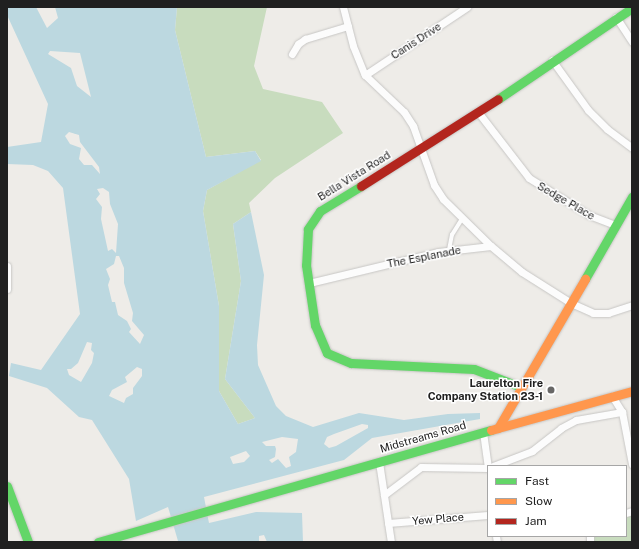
<!DOCTYPE html>
<html>
<head>
<meta charset="utf-8">
<style>
	body { margin:0 }
	#map { position:relative; width:639px; height:549px; overflow:hidden; background:#eeece8; font-family:"Public Sans",sans-serif }
	div>[style] { position:absolute }
	[style*='--x'] { left:calc(var(--x)*1px); top:calc(var(--y)*1px); width:calc(var(--w)*1px); rotate:calc(var(--a)*1deg) }
	.forest>* { inset:0; background:#c8dcbe }
	.water>* { inset:0; background:#bcd8e0 }
	.roads { filter:drop-shadow(0 0 1px #c7c6c4) drop-shadow(0 0 1px #c7c6c4) }
	.lane>* { height:3.5px; margin:-1.75px; padding:0 1.75px; transform-origin:1.75px; border-radius:1.75px; background:#fcfcfc }
	.street>* { height:7px; margin:-3.5px; padding:0 3.5px; transform-origin:3.5px; border-radius:3.5px; background:#fcfcfc }
	.fast>* { height:9px; margin:-4.5px; padding:0 4.5px; transform-origin:4.5px; border-radius:4.5px; background:#63d668 }
	.slow>* { height:9px; margin:-4.5px; padding:0 4.5px; transform-origin:4.5px; border-radius:4.5px; background:#ff974d }
	.jam>* { height:9px; margin:-4.5px; padding:0 4.5px; transform-origin:4.5px; border-radius:4.5px; background:#b3261e }
	.dots>* { width:11px; height:11px; translate:-50% -50%; box-sizing:border-box; border:2px solid #fff; border-radius:50% }
	span { translate:-50% -50%; white-space:nowrap; text-align:center; line-height:1.15; -webkit-text-stroke:3px #fff; paint-order:stroke }
	.street-label { font-size:11px; color:#202020 }
	.poi-label { font-size:11px; color:#202020; font-weight:700 }
	.right { translate:-100% -50%; text-align:right }
	.frame { position:absolute; inset:0; border:8px solid #202020; pointer-events:none }
	.legend { position:absolute; left:487px; top:465px; width:140px; height:72px; box-sizing:border-box; background:#fff; border:1px solid #a6a6a6; margin:0; padding:5px 7px; list-style:none; font-size:12px; color:#202020 }
	.legend li { display:flex; align-items:center; gap:8px; height:20px }
	.legend b { width:20px; border:1px solid #a6a6a6 }
</style>
</head>
<body>
<div id="map">
	<div class="forest">
		<div style="clip-path:polygon(177px 7px,267px 7px,254px 66px,263px 89px,322px 102px,343px 133px,275px 178px,249px 203px,251px 212px,233px 224px,241px 281px,225px 379px,255px 418px,238px 424px,219px 391px,219px 306px,203px 211px,207px 190px,261px 160px,255px 151px,206px 157px,175px 30px)"></div>
		<div style="clip-path:polygon(632px 513px,632px 542px,594px 542px,593px 536px,626px 536px,626px 515px)"></div>
	</div>
	<div class="water">
		<div style="clip-path:polygon(evenodd,7px 7px,36px 7px,47px 28px,58px 18px,55px 7px,177px 7px,175px 30px,206px 157px,255px 151px,261px 161px,207px 190px,203px 211px,219px 306px,219px 391px,238px 424px,255px 418px,225px 379px,241px 281px,233px 224px,251px 212px,264px 275px,257px 345px,258px 365px,276px 406px,286px 416px,313px 427px,359px 413px,404px 420px,448px 414px,480px 413px,480px 419px,372px 438px,344px 460px,204px 497px,209px 523px,256px 512px,302px 513px,303px 542px,267px 542px,264px 535px,259px 536px,259px 542px,175px 542px,178px 541px,168px 507px,136px 521px,129px 479px,92px 420px,79px 417px,47px 388px,9px 376px,11px 363px,41px 370px,80px 314px,63px 188px,48px 171px,33px 165px,7px 164px,7px 147px,41px 142px,48px 104px,7px 15px,7px 7px,50px 51px,80px 53px,91px 97px,77px 86px,71px 68px,48px 54px,50px 51px,7px 7px,69px 132px,79px 135px,80px 142px,99px 167px,100px 174px,92px 165px,84px 165px,79px 159px,81px 148px,70px 144px,65px 136px,69px 132px,7px 7px,103px 188px,109px 192px,110px 204px,118px 224px,116px 253px,112px 249px,108px 251px,101px 219px,102px 207px,96px 199px,100px 194px,97px 189px,103px 188px,7px 7px,116px 256px,119px 256px,124px 268px,124px 283px,133px 313px,132px 321px,144px 335px,140px 344px,129px 332px,131px 329px,127px 321px,118px 315px,115px 302px,112px 302px,108px 285px,110px 279px,106px 269px,114px 264px,116px 256px,7px 7px,87px 342px,92px 343px,91px 350px,94px 353px,92px 363px,81px 382px,69px 375px,67px 369px,71px 369px,78px 363px,87px 342px,7px 7px,137px 367px,142px 369px,142px 376px,133px 388px,133px 394px,126px 398px,124px 403px,109px 396px,112px 390px,127px 382px,125px 377px,137px 367px,7px 7px,362px 424px,368px 425px,368px 428px,336px 446px,329px 448px,324px 444px,327px 437px,334px 434px,362px 424px,7px 7px,282px 437px,298px 439px,296px 452px,289px 457px,291px 466px,286px 468px,278px 459px,272px 463px,269px 460px,275px 457px,276px 449px,275px 446px,266px 446px,262px 442px,282px 437px,7px 7px,246px 451px,250px 456px,244px 462px,233px 464px,230px 457px,246px 451px)"></div>
	</div>
	<div class="roads">
		<div class="lane">
			<div style="--x:449;--y:250;--w:15;--a:-79"></div>
			<div style="--x:452;--y:235;--w:19;--a:-58"></div>
		</div>
		<div class="street">
			<div style="--x:343;--y:7;--w:40;--a:75.6"></div>
			<div style="--x:353;--y:46;--w:31;--a:68"></div>
			<div style="--x:365;--y:75;--w:54;--a:43.5"></div>
			<div style="--x:404;--y:112;--w:17;--a:57"></div>
			<div style="--x:413;--y:126;--w:63;--a:70.4"></div>
			<div style="--x:434;--y:185;--w:17;--a:57"></div>
			<div style="--x:443;--y:199;--w:67;--a:44.4"></div>
			<div style="--x:616;--y:17;--w:30;--a:57"></div>
			<div style="--x:292;--y:54;--w:12;--a:-59"></div>
			<div style="--x:298;--y:44;--w:9;--a:-36"></div>
			<div style="--x:305;--y:39;--w:45;--a:-16.8"></div>
			<div style="--x:552;--y:60;--w:62;--a:54.2"></div>
			<div style="--x:588;--y:110;--w:27;--a:45"></div>
			<div style="--x:607;--y:129;--w:31;--a:37"></div>
			<div style="--x:365;--y:75;--w:123;--a:-33.7"></div>
			<div style="--x:478;--y:112;--w:83;--a:52.3"></div>
			<div style="--x:529;--y:178;--w:70;--a:31.7"></div>
			<div style="--x:589;--y:215;--w:28;--a:21"></div>
			<div style="--x:7;--y:266;--w:23;--a:90"></div>
			<div style="--x:309;--y:283;--w:133;--a:-13.5"></div>
			<div style="--x:438;--y:252;--w:53;--a:-6.5"></div>
			<div style="--x:491;--y:246;--w:40;--a:40"></div>
			<div style="--x:522;--y:272;--w:58;--a:32.3"></div>
			<div style="--x:571;--y:303;--w:24;--a:24"></div>
			<div style="--x:593;--y:313;--w:15;--a:0"></div>
			<div style="--x:608;--y:313;--w:25;--a:-18"></div>
			<div style="--x:612;--y:396;--w:19;--a:58"></div>
			<div style="--x:622;--y:412;--w:53;--a:79.1"></div>
			<div style="--x:483;--y:432;--w:34;--a:82"></div>
			<div style="--x:379;--y:462;--w:81;--a:81.5"></div>
			<div style="--x:493;--y:466;--w:42;--a:-21"></div>
			<div style="--x:532;--y:451;--w:37;--a:-38"></div>
			<div style="--x:561;--y:428;--w:17;--a:-28"></div>
			<div style="--x:576;--y:420;--w:47;--a:-9.9"></div>
			<div style="--x:384;--y:495;--w:46;--a:-37.1"></div>
			<div style="--x:421;--y:467;--w:67;--a:0.9"></div>
			<div style="--x:626;--y:513;--w:6;--a:-18"></div>
			<div style="--x:388;--y:523;--w:100;--a:-4.6"></div>
			<div style="--x:496;--y:536;--w:6;--a:81"></div>
			<div style="--x:590;--y:536;--w:6;--a:90"></div>
		</div>
		<div class="fast">
			<div style="--x:498;--y:99;--w:162;--a:-34.2"></div>
			<div style="--x:361;--y:186;--w:48;--a:148.6"></div>
			<div style="--x:320;--y:211;--w:22;--a:124"></div>
			<div style="--x:308;--y:229;--w:36;--a:93"></div>
			<div style="--x:306;--y:265;--w:61;--a:81.5"></div>
			<div style="--x:315;--y:325;--w:30;--a:67"></div>
			<div style="--x:327;--y:353;--w:26;--a:23"></div>
			<div style="--x:351;--y:363;--w:123;--a:2.8"></div>
			<div style="--x:474;--y:369;--w:50;--a:21"></div>
			<div style="--x:585;--y:279;--w:95;--a:-60.2"></div>
			<div style="--x:7;--y:486;--w:60;--a:69.4"></div>
			<div style="--x:98;--y:542;--w:409;--a:-15.9"></div>
		</div>
		<div class="slow">
			<div style="--x:498;--y:428;--w:139;--a:-15.4"></div>
			<div style="--x:491;--y:430;--w:7;--a:-16"></div>
			<div style="--x:498;--y:428;--w:173;--a:-59.7"></div>
		</div>
		<div class="jam">
			<div style="--x:361;--y:186;--w:162;--a:-32.4"></div>
		</div>
	</div>
	<div class="dots">
		<div style="left:551px;top:390px;background:#686766"></div>
	</div>
	<div class="street-label">
		<span style="left:416px;top:41px;rotate:-33deg">Canis Drive</span>
		<span style="left:354px;top:176px;rotate:-32deg">Bella Vista Road</span>
		<span style="left:566px;top:201px;rotate:30deg">Sedge Place</span>
		<span style="left:424px;top:257px;rotate:-11deg">The Esplanade</span>
		<span style="left:423px;top:437px;rotate:-16deg">Midstreams Road</span>
		<span style="left:438px;top:519px;rotate:-5deg">Yew Place</span>
	</div>
	<div class="poi-label">
		<span class="right" style="left:543px;top:390px">Laurelton Fire<br>Company Station 23-1</span>
	</div>
	<div class="frame"></div>
	<ul class="legend">
	<li><b style="height:5px;background:#63d668"></b>Fast</li>
	<li><b style="height:5px;background:#ff974d"></b>Slow</li>
	<li><b style="height:5px;background:#b3261e"></b>Jam</li>
	</ul>
</div>
</body>
</html>
